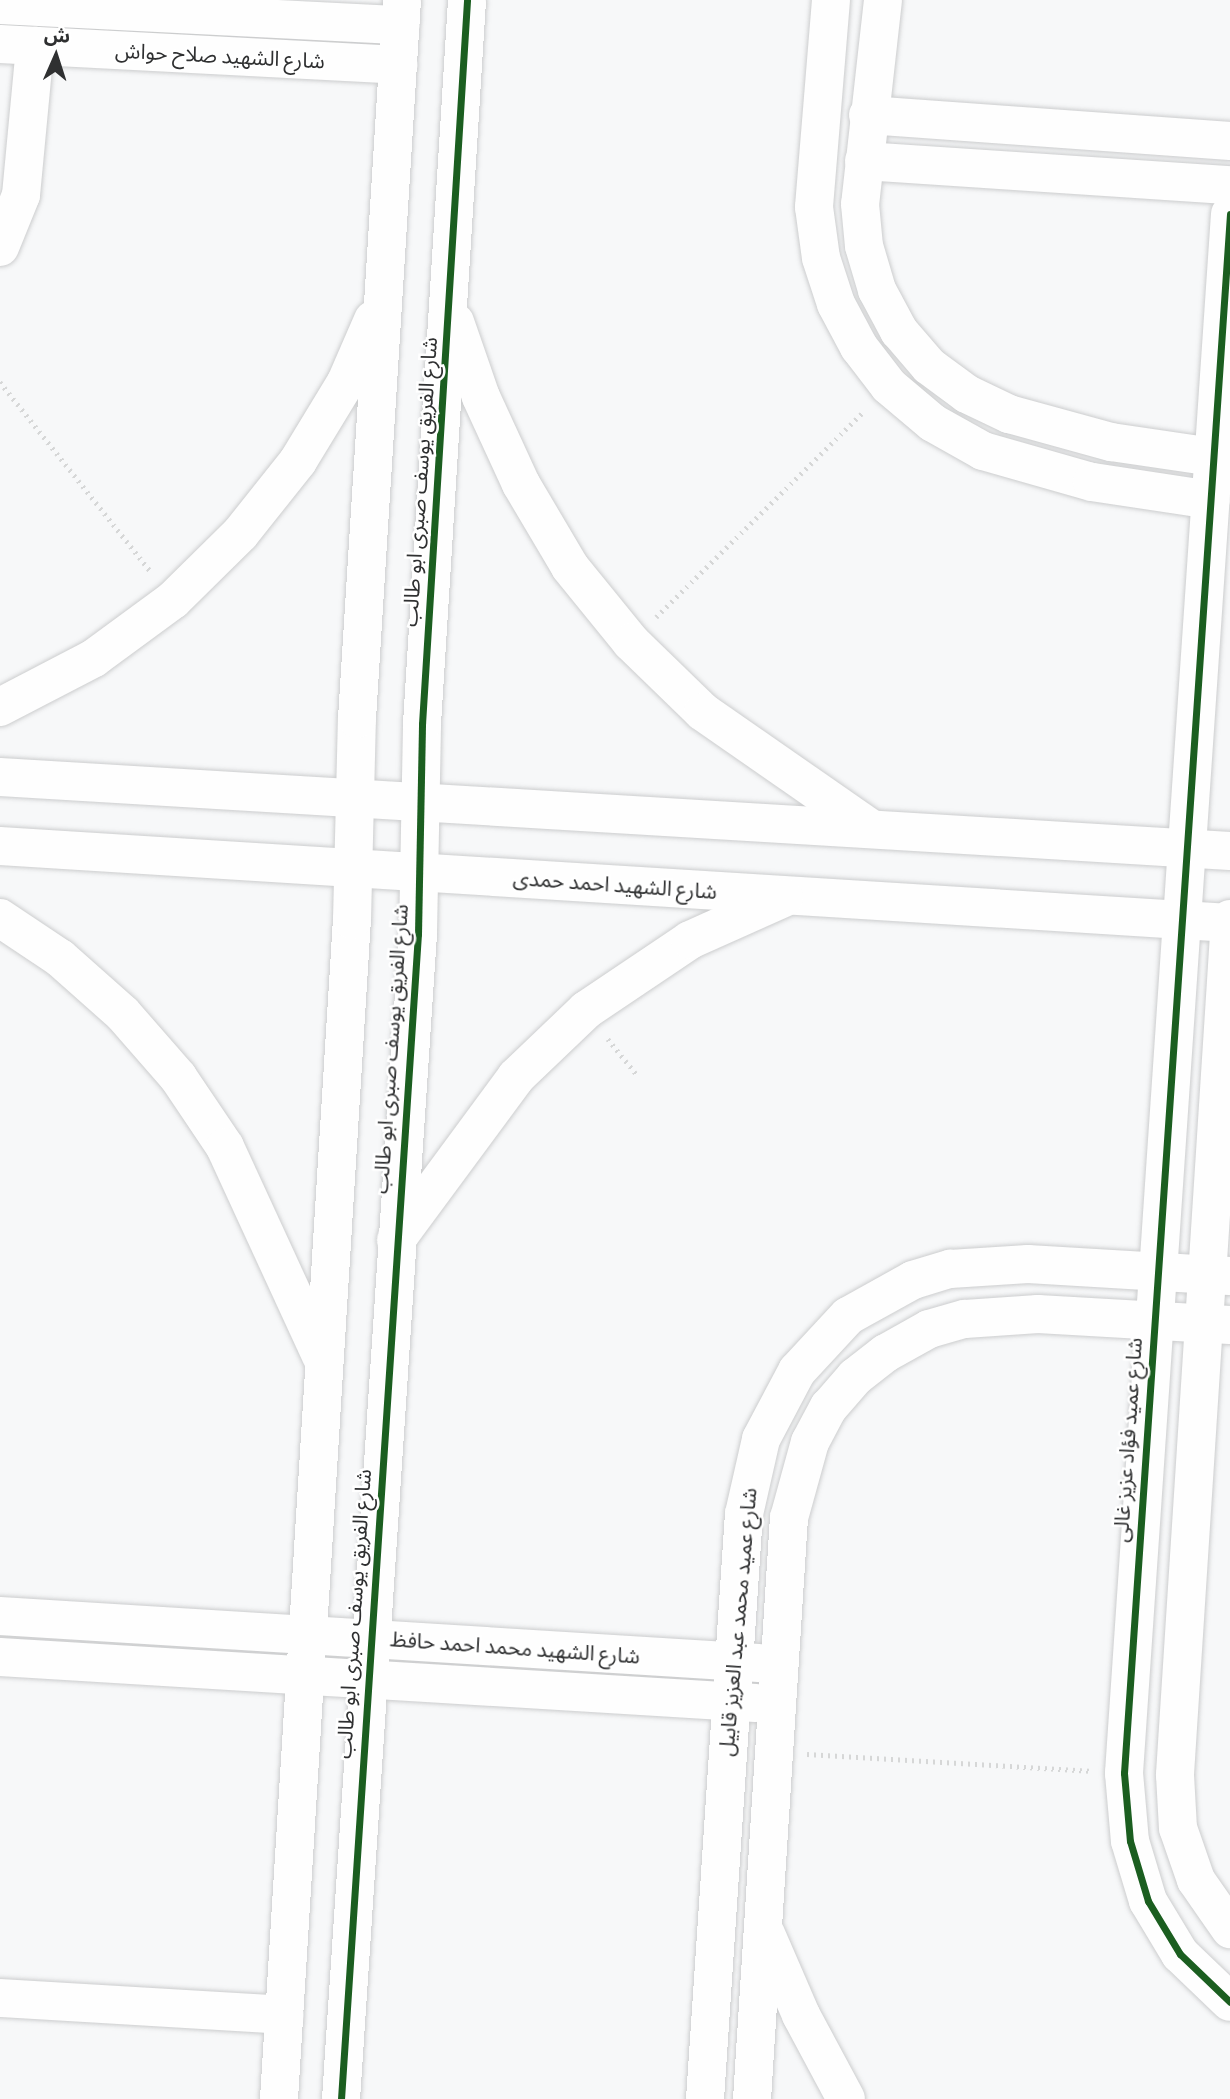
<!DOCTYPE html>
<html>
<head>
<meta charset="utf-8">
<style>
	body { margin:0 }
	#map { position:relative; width:1230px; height:2099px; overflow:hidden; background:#f7f8f9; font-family:"PT Sans Narrow","Noto Sans Arabic",sans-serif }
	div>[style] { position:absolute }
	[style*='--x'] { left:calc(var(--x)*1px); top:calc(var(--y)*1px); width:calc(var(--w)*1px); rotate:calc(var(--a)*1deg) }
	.path>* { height:4.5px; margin-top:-2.25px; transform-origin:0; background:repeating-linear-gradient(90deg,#d6d7d7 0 2px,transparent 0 7px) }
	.roads { filter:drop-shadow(0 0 2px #cccdce) drop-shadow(0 0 2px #cccdce) }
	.minor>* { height:38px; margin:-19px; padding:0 19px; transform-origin:19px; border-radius:19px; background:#fefefe }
	.cycleway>* { height:7px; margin:-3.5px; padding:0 3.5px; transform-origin:3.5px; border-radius:3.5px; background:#1b5e20 }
	span { translate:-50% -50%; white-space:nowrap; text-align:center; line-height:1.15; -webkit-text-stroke:5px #fff; paint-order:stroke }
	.street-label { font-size:21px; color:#2f3031 }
	.north { position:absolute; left:21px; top:21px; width:70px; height:70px; -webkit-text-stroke:5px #fff; paint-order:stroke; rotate:3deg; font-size:19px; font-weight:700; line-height:28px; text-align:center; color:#2f3031 }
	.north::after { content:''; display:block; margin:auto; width:24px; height:32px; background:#2f3031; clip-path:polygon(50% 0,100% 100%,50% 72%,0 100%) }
</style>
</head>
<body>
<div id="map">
	<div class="path">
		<div style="--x:0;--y:382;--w:244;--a:51.5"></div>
		<div style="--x:656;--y:617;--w:293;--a:-44.7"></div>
		<div style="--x:608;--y:1039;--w:48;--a:51"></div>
		<div style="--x:807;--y:1754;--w:283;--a:3.4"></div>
	</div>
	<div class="roads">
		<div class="minor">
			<div style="--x:831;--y:0;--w:208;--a:94.7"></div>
			<div style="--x:814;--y:207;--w:51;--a:82.2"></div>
			<div style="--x:821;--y:258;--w:48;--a:71.9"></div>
			<div style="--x:836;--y:304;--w:49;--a:61.9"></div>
			<div style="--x:859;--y:347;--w:49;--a:52.4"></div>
			<div style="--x:889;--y:386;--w:57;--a:40.1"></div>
			<div style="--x:933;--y:423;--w:57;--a:29.2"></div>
			<div style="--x:983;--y:451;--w:113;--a:15.9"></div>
			<div style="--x:1092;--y:482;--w:120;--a:8.6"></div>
			<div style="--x:883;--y:0;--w:205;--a:96.4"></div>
			<div style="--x:860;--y:204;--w:42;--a:84.6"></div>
			<div style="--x:864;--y:246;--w:46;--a:73.5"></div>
			<div style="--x:877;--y:290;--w:47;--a:61.8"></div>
			<div style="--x:899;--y:331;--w:46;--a:49.4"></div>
			<div style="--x:929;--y:366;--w:47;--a:36.4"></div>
			<div style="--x:967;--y:394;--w:47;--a:25.5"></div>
			<div style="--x:1009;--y:414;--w:106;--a:15.4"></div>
			<div style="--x:1111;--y:442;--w:103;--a:8.4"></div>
			<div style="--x:0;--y:5;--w:401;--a:2.9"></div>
			<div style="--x:0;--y:44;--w:399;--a:3"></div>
			<div style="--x:868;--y:115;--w:363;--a:4.1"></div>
			<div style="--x:864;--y:161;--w:367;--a:3.8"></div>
			<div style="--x:1230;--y:214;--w:1563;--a:93.89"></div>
			<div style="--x:1124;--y:1773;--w:68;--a:85"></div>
			<div style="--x:1130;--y:1841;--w:63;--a:73.3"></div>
			<div style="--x:1148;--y:1901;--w:62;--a:58.9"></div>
			<div style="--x:1180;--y:1954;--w:69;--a:43.8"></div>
			<div style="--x:0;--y:247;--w:56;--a:-68"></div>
			<div style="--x:21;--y:195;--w:150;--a:-84.6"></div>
			<div style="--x:455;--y:322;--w:79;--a:70.9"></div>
			<div style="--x:481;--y:397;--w:96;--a:65.3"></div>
			<div style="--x:521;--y:484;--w:96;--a:59.4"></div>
			<div style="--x:570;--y:567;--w:97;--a:50.9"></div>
			<div style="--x:631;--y:642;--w:100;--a:44.2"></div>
			<div style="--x:703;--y:712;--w:203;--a:34.8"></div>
			<div style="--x:0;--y:707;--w:106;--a:-27.5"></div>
			<div style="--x:94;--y:658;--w:98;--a:-36.3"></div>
			<div style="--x:173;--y:600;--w:94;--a:-44.6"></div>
			<div style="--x:240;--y:534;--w:93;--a:-51.5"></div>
			<div style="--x:298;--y:461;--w:92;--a:-58.7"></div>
			<div style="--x:346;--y:382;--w:68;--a:-66.5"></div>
			<div style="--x:0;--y:777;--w:1232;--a:3.44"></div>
			<div style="--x:0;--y:846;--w:1232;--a:3.58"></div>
			<div style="--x:0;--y:918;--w:72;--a:33.7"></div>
			<div style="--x:60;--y:958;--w:84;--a:41.6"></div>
			<div style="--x:123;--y:1014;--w:84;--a:48.9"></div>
			<div style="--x:178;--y:1077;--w:84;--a:56.1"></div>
			<div style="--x:225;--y:1147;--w:230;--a:65.3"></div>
			<div style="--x:1230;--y:919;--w:858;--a:93.68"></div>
			<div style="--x:1175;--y:1775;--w:53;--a:86.8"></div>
			<div style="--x:1178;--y:1828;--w:55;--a:70.9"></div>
			<div style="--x:1196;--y:1880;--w:60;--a:55.2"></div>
			<div style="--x:396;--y:1240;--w:202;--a:-53.6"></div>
			<div style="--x:516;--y:1077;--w:97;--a:-43.7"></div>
			<div style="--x:586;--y:1010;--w:125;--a:-33.9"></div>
			<div style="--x:690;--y:940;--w:103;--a:-24.1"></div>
			<div style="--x:0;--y:1616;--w:760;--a:3.54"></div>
			<div style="--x:0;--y:1657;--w:757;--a:3.48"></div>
			<div style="--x:766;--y:1934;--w:88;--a:66.6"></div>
			<div style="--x:801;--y:2015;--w:95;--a:61.8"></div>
			<div style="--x:0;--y:1998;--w:285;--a:3.4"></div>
			<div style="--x:279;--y:2099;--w:1181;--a:-86.46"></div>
			<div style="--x:352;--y:920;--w:201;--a:-88.6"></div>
			<div style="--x:357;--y:719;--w:720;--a:-86.42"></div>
			<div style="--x:341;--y:2099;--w:1168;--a:-86.22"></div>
			<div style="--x:418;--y:934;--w:210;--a:-88.9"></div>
			<div style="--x:422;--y:724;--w:725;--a:-86.44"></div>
			<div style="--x:705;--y:2099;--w:586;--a:-86.19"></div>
			<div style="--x:744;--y:1514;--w:77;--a:-77.2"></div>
			<div style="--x:761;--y:1439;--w:77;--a:-62.1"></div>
			<div style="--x:797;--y:1371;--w:75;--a:-47.2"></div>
			<div style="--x:848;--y:1316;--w:74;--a:-29"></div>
			<div style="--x:913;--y:1280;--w:39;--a:-17"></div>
			<div style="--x:950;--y:1269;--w:78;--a:-3.7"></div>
			<div style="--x:1028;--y:1264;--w:202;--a:3.4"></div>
			<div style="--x:752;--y:2099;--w:582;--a:-86.36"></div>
			<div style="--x:789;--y:1518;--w:79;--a:-74.6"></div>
			<div style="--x:810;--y:1442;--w:40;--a:-62"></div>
			<div style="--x:829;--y:1407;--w:40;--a:-49"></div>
			<div style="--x:855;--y:1377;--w:39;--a:-38"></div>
			<div style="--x:886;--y:1353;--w:49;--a:-29.2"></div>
			<div style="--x:929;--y:1329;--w:37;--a:-16"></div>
			<div style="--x:965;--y:1319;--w:73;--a:-3.9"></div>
			<div style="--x:1038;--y:1314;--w:192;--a:3.3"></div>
		</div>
	</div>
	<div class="cycleway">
		<div style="--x:1230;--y:214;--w:1563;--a:93.89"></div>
		<div style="--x:1124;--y:1773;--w:68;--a:85"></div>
		<div style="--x:1130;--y:1841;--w:63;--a:73.3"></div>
		<div style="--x:1148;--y:1901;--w:62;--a:58.9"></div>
		<div style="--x:1180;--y:1954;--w:69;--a:43.8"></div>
		<div style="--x:341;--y:2099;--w:1168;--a:-86.22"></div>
		<div style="--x:418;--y:934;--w:210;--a:-88.9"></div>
		<div style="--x:422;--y:724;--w:725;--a:-86.44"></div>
	</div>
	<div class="street-label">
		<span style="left:220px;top:56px;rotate:3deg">شارع الشهيد صلاح حواش</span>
		<span style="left:420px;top:482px;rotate:-86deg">شارع الفريق يوسف صبرى ابو طالب</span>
		<span style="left:615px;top:885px;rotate:4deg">شارع الشهيد احمد حمدى</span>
		<span style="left:391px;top:1049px;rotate:-86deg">شارع الفريق يوسف صبرى ابو طالب</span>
		<span style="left:1128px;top:1440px;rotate:-86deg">شارع عميد فؤاد عزيز غالى</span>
		<span style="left:354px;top:1614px;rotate:-86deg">شارع الفريق يوسف صبرى ابو طالب</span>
		<span style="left:738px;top:1622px;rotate:-85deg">شارع عميد محمد عبد العزيز قابيل</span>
		<span style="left:515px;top:1648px;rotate:4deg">شارع الشهيد محمد احمد حافظ</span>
	</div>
	<div class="north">ش</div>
</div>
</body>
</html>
